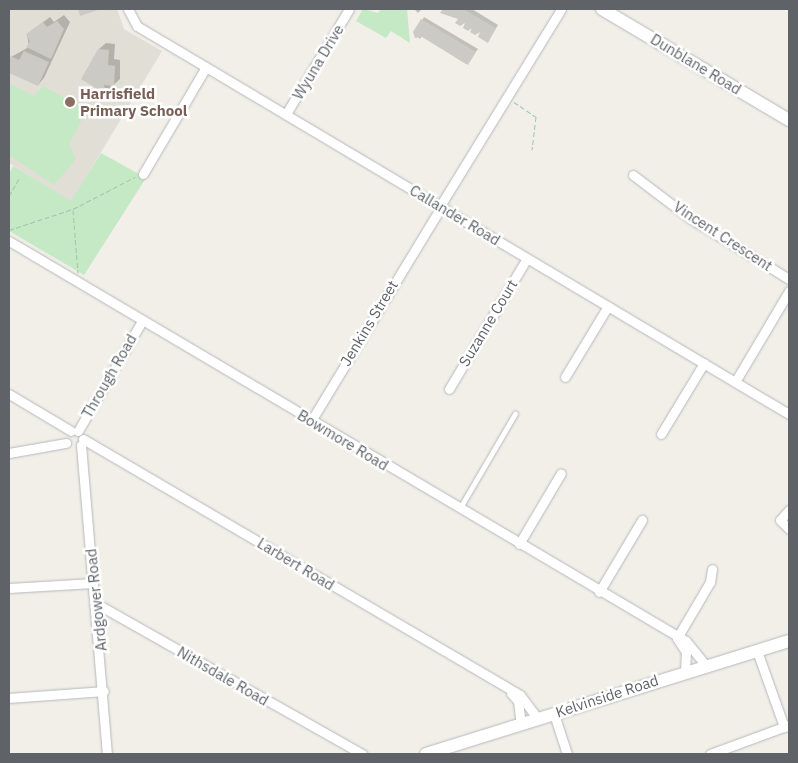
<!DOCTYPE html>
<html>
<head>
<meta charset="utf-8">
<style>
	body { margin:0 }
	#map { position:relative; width:798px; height:763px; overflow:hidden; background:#f1efe8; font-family:"IBM Plex Sans",sans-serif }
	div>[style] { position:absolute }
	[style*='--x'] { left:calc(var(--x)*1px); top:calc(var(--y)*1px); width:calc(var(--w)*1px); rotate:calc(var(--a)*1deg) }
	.education>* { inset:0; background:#e1ded6 }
	.green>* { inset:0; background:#c5e8c5 }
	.shadow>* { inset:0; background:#0003 }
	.building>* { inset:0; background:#cccac5 }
	.path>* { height:1px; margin-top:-0.5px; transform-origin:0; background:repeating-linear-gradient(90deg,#9cc7a9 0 5px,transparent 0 7.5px) }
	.roads { filter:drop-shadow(0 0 1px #b5b8bc) drop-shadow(0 0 1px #b5b8bc) }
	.lane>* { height:4.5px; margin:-2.25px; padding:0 2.25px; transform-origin:2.25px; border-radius:2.25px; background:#fff }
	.street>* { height:9px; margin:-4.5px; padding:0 4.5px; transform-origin:4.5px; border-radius:4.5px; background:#fff }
	.secondary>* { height:12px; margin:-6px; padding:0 6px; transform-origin:6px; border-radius:6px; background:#fff }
	.dots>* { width:14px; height:14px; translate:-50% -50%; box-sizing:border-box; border:2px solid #fff; border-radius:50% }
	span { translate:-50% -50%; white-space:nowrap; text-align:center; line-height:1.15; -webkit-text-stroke:5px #fff; paint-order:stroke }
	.street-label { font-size:15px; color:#5f6368 }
	.education-label { font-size:15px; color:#785e54; font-weight:700 }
	.left { translate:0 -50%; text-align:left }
	.frame { position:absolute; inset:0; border:10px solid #5f6368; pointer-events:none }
</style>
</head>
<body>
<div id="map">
	<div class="education">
		<div style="clip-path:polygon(9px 9px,117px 9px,124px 29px,162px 51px,71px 202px,9px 163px)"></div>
	</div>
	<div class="green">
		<div style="clip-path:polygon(363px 9px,378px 13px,381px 9px,407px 9px,410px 43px,391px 31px,386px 38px,356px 21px)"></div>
		<div style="clip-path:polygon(9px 83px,34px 96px,43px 86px,87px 110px,69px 144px,76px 159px,54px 185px,9px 155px)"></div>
		<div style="clip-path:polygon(101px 153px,146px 178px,84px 275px,9px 231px,9px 174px,13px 166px,71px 201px)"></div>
	</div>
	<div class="shadow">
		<div style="clip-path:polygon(414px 9px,422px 9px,418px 13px)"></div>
		<div style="clip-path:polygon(443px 9px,472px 9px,498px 25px,490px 38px,483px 30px,472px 31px,469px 19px,442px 12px)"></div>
		<div style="clip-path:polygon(64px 15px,70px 22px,44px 78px,38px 85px,9px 71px,11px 57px,29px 47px,27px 34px,50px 17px,54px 22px)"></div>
		<div style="clip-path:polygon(424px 17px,478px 49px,466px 64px,422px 36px,420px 39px,415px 33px)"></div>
		<div style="clip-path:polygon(106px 43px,115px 44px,114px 59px,120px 60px,120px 79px,105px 93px,99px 49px)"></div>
	</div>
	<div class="building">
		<div style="clip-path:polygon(78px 9px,101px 9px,80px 16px)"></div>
		<div style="clip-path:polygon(443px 9px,463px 9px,496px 28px,488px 43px,478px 37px,480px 32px,475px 35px,470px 32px,473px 27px,468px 31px,463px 28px,465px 23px,460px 26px,455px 23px,458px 19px,440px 13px)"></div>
		<div style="clip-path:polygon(421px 19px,476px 52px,468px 65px,422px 37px,415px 38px,413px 32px)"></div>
		<div style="clip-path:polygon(57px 21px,64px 29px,51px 59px,26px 47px,30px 42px,26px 34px,43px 22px,47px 27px)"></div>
		<div style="clip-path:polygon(98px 49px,109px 50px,108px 65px,115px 66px,114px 86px,104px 85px,105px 94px,81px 79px)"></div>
		<div style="clip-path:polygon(24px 51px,49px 62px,38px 86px,9px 73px,10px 56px,19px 60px)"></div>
	</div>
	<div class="path">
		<div style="--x:514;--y:102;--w:27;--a:34"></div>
		<div style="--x:536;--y:117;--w:33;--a:97"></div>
		<div style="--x:9;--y:196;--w:20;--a:-60"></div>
		<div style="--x:73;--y:210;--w:63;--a:85.5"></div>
		<div style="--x:9;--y:230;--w:67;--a:-18.2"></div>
		<div style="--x:73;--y:209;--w:70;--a:-27.3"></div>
	</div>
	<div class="roads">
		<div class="lane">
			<div style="--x:460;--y:508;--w:109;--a:-59.7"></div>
		</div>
		<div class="street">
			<div style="--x:128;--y:9;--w:19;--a:62"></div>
			<div style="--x:137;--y:26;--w:759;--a:30.76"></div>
			<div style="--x:286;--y:114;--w:122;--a:-59"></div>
			<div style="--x:143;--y:174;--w:124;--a:-59.5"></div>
			<div style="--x:633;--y:175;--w:73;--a:37.2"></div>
			<div style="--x:691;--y:219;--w:115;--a:31.5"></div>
			<div style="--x:440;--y:206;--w:231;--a:-58.4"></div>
			<div style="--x:9;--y:241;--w:786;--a:30.58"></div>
			<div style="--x:686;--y:641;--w:32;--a:51"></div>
			<div style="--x:565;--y:377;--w:83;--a:-58.8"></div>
			<div style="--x:735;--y:382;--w:106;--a:-59.3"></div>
			<div style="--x:449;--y:389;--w:152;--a:-59.2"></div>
			<div style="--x:9;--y:394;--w:72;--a:30.8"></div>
			<div style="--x:311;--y:421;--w:250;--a:-58.7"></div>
			<div style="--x:78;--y:431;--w:127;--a:-59.8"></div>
			<div style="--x:661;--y:434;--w:83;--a:-58.8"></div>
			<div style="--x:83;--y:439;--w:506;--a:30.36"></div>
			<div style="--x:520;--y:695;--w:30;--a:53"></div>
			<div style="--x:81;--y:445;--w:310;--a:85.2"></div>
			<div style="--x:9;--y:453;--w:58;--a:-10"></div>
			<div style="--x:789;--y:510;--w:13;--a:132"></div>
			<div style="--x:780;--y:520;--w:13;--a:45"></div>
			<div style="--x:519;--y:544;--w:82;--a:-59.4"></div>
			<div style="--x:9;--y:588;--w:84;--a:-3.4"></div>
			<div style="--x:599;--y:592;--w:84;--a:-59.2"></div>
			<div style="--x:97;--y:604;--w:305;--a:29.5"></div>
			<div style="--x:677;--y:638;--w:65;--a:-59.5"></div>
			<div style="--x:710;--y:582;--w:13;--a:-81"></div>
			<div style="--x:677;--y:638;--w:17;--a:57"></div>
			<div style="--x:686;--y:652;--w:19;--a:93"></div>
			<div style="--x:757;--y:651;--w:81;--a:70.4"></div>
			<div style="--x:511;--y:693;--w:11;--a:49"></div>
			<div style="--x:518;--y:701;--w:23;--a:83"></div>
			<div style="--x:9;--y:698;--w:95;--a:-4.2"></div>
			<div style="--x:554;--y:714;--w:42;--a:72"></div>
			<div style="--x:710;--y:754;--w:84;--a:-20.2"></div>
		</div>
		<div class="secondary">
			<div style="--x:602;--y:9;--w:217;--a:30.7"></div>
			<div style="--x:426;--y:754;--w:380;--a:-17.3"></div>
		</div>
	</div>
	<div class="dots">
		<div style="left:70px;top:102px;background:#8d6e63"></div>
	</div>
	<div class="street-label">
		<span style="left:318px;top:62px;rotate:-59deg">Wyuna Drive</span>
		<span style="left:696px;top:64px;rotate:31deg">Dunblane Road</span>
		<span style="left:455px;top:215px;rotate:31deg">Callander Road</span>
		<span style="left:723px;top:236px;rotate:33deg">Vincent Crescent</span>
		<span style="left:369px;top:323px;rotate:-59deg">Jenkins Street</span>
		<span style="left:488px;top:323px;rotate:-59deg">Suzanne Court</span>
		<span style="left:109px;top:376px;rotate:-60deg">Through Road</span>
		<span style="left:343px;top:440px;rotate:31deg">Bowmore Road</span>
		<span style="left:296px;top:564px;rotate:31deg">Larbert Road</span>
		<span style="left:96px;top:600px;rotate:-96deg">Ardgower Road</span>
		<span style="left:223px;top:676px;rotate:30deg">Nithsdale Road</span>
		<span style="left:607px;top:696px;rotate:-18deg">Kelvinside Road</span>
	</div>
	<div class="education-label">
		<span class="left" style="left:80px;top:102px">Harrisfield<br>Primary School</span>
	</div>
	<div class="frame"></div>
</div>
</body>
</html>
